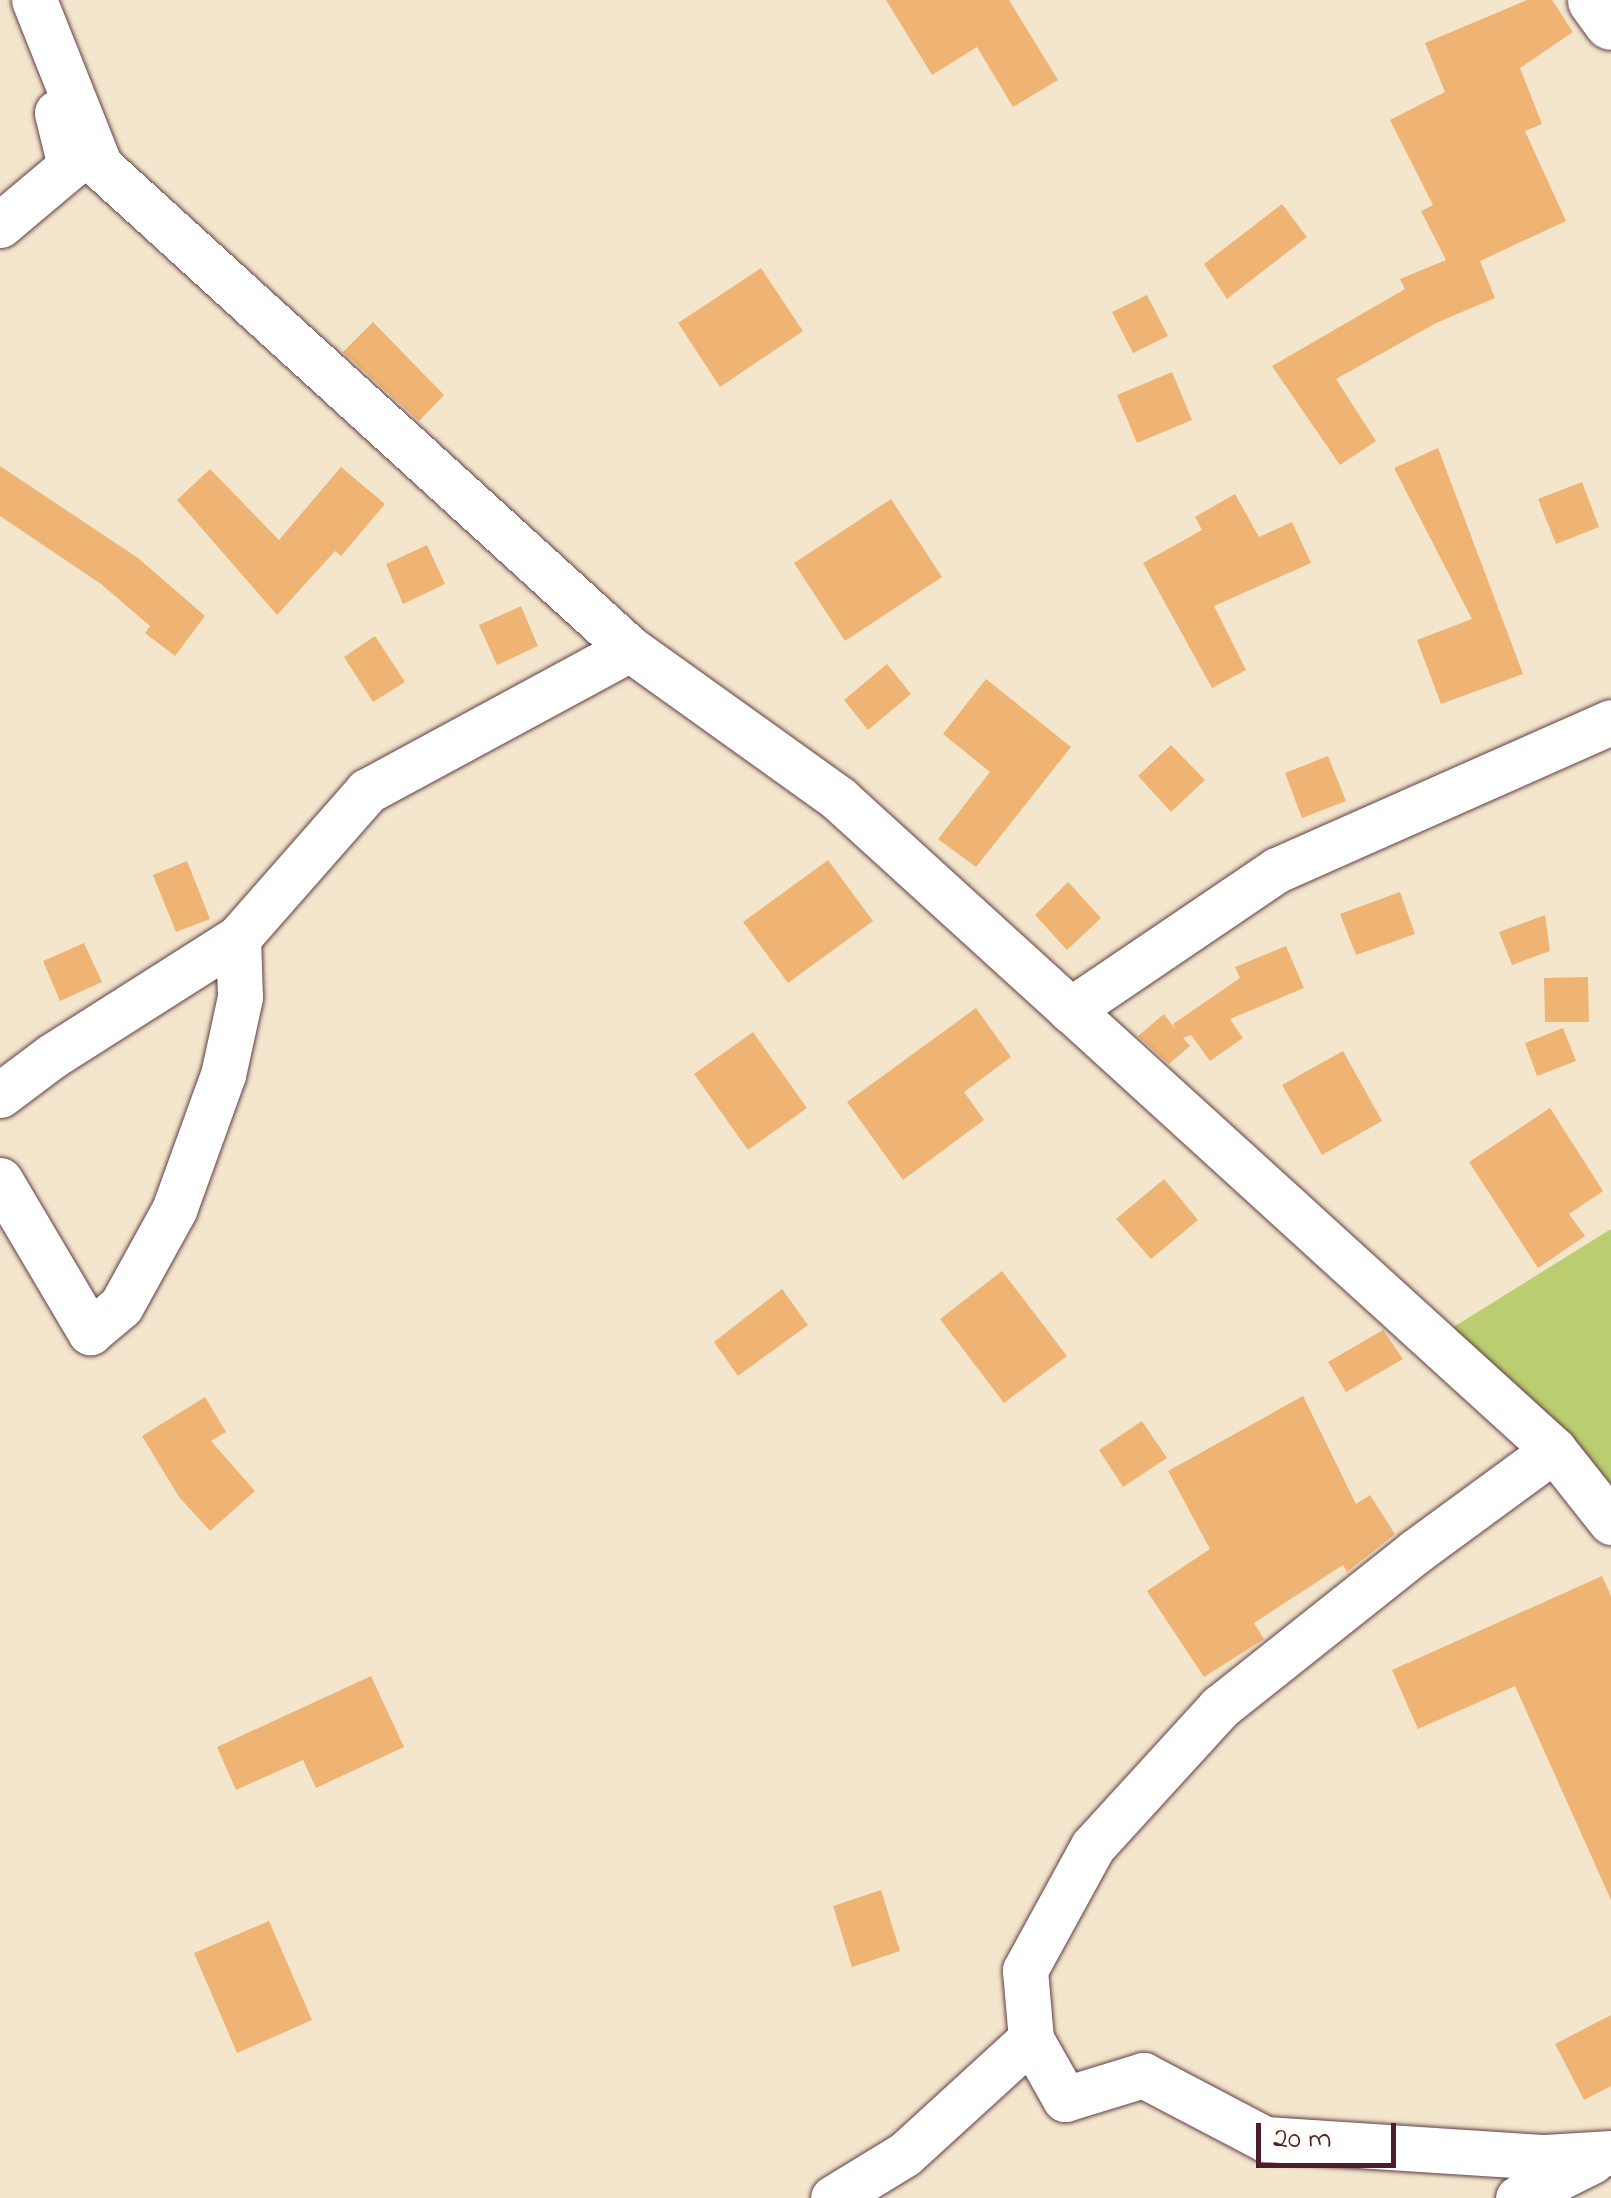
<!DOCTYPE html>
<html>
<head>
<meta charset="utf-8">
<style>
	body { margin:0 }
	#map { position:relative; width:1611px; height:2198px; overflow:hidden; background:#f3e6cd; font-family:"Indie Flower",sans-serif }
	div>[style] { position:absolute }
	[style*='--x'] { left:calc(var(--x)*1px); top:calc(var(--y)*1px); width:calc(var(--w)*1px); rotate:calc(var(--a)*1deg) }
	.green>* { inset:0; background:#bacd70 }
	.building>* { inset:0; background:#efb474 }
	.roads { filter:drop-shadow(0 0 2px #633d43) drop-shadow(0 0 2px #633d43) }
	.minor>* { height:45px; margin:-22.5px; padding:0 22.5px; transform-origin:22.5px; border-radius:22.5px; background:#fff }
	.secondary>* { height:55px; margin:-27.5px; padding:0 27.5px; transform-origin:27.5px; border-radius:27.5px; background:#fff }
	span { translate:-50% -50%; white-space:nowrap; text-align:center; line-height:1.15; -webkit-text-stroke:8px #fdfcf7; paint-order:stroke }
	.scale { position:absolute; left:1256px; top:2123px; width:140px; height:45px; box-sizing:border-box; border:5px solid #4a1f2b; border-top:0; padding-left:12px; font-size:30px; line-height:35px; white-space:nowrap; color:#4a1f2b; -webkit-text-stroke:8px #fdfcf7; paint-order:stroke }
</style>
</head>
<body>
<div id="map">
	<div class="green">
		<div style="clip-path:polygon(1611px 1229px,1611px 1501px,1431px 1341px)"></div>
	</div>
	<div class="building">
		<div style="clip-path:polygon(886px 0,1009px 0,1058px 80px,1013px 107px,977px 47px,932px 75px)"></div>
		<div style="clip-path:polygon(1527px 0,1552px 0,1573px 32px,1520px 68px,1542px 124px,1525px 131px,1566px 221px,1480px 261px,1495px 298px,1436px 323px,1336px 379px,1376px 441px,1340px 465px,1272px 366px,1405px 289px,1400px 279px,1446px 260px,1421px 211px,1433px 205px,1390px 120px,1445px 92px,1425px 43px)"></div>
		<div style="clip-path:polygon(1282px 204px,1307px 237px,1227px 299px,1204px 264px)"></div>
		<div style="clip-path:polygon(761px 268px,803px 331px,720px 387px,678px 323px)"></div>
		<div style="clip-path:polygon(1147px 295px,1168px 336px,1133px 353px,1112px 312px)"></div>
		<div style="clip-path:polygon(373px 322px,444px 395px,419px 421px,343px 352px)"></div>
		<div style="clip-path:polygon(1172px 372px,1192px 420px,1137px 443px,1117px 395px)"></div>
		<div style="clip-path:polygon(1438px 448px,1523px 674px,1441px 704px,1417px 640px,1472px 619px,1394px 468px)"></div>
		<div style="clip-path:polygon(0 466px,138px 558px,205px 616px,175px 656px,145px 633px,150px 626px,101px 584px,0 516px)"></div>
		<div style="clip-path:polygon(341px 467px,385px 504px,341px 556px,335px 551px,277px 615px,177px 500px,210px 469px,279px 540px)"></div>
		<div style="clip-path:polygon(1582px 482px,1599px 527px,1556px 544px,1538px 499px)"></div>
		<div style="clip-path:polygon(1235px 494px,1259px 537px,1292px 522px,1311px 563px,1214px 606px,1246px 670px,1212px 688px,1143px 563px,1202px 530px,1195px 517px)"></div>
		<div style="clip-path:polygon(891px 499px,942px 577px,845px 641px,794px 563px)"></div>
		<div style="clip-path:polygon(427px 545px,445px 584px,403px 604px,386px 564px)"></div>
		<div style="clip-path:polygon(521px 606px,538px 646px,497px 665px,479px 625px)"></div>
		<div style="clip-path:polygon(375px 636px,405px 682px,373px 702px,344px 657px)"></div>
		<div style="clip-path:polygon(887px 664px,911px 694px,868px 730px,844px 700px)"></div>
		<div style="clip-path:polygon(986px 679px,1071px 747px,976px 867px,938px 839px,990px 772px,943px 734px)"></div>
		<div style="clip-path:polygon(1171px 745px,1205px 780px,1171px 812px,1138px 776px)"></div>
		<div style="clip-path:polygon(1328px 756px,1346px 801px,1302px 818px,1285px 773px)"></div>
		<div style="clip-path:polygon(828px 860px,873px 921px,788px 983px,743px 922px)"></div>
		<div style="clip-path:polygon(187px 861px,210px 919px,176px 932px,153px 875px)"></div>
		<div style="clip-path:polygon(1068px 882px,1101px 918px,1067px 950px,1035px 915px)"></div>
		<div style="clip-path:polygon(1400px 892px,1415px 934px,1356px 955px,1340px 914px)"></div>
		<div style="clip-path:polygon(1545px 915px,1550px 951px,1512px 965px,1499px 932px)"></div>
		<div style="clip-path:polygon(84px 943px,102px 982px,60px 1001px,43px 961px)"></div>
		<div style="clip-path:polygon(1286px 946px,1304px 988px,1230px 1019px,1243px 1038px,1210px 1061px,1191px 1035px,1183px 1038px,1190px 1046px,1169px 1064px,1138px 1036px,1164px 1014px,1176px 1030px,1173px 1024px,1240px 978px,1235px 967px)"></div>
		<div style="clip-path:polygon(1588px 977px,1589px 1022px,1545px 1022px,1544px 978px)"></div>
		<div style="clip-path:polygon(976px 1008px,1011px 1057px,964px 1092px,984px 1120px,903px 1180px,847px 1102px)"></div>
		<div style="clip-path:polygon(1563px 1028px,1576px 1061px,1537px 1076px,1525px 1043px)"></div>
		<div style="clip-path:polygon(753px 1032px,807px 1108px,748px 1150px,694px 1074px)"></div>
		<div style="clip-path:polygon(1343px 1051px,1382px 1121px,1322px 1155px,1282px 1085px)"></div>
		<div style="clip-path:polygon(1550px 1108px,1603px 1191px,1569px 1214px,1585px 1236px,1538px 1268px,1469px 1162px)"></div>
		<div style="clip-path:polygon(1164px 1179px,1198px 1220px,1151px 1259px,1116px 1219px)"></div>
		<div style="clip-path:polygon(1002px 1271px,1067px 1356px,1004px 1403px,940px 1319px)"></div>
		<div style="clip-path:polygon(782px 1289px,808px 1325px,738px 1376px,714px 1342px)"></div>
		<div style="clip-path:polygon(1383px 1330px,1403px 1359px,1346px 1392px,1328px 1362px)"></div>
		<div style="clip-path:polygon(1303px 1396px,1356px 1504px,1370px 1495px,1395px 1534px,1347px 1572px,1343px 1565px,1254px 1623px,1264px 1639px,1204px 1677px,1147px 1591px,1210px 1549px,1168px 1471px)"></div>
		<div style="clip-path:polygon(205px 1397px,226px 1432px,211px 1441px,255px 1491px,210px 1531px,179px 1497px,142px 1436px)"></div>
		<div style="clip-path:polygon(1142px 1421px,1167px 1458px,1123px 1487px,1099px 1450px)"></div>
		<div style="clip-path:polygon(1602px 1576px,1611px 1596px,1611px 1900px,1515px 1686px,1418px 1729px,1392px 1670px)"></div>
		<div style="clip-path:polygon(371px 1676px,404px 1747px,316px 1788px,303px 1760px,236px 1790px,217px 1747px)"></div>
		<div style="clip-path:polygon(881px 1890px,900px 1951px,852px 1967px,833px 1906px)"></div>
		<div style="clip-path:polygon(269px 1921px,312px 2020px,237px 2053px,194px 1953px)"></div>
		<div style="clip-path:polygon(1611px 2015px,1611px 2086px,1584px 2100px,1555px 2044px)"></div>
	</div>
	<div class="roads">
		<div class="minor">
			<div style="--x:34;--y:0;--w:179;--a:68.3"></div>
			<div style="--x:100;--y:166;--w:717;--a:42.34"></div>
			<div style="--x:630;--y:649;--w:256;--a:35.6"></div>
			<div style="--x:838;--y:798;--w:968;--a:42.32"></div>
			<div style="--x:1554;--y:1450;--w:92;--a:51.6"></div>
			<div style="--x:0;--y:225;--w:92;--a:-40.1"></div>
			<div style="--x:70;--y:166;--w:55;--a:-103.8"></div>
			<div style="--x:1070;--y:1010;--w:250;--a:-34.1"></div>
			<div style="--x:1277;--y:870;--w:365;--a:-23.9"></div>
			<div style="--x:0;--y:1095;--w:65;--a:-36.9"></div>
			<div style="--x:52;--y:1056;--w:220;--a:-32.4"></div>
			<div style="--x:0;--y:1180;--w:177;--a:59.4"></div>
			<div style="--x:90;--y:1332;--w:40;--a:-40"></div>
			<div style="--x:121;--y:1306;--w:110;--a:-61.1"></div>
			<div style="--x:174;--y:1210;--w:144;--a:-70.1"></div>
			<div style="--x:223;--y:1075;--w:80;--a:-77.7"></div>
			<div style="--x:240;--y:997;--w:59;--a:-91.9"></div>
			<div style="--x:238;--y:938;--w:196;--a:-48.7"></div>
			<div style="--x:367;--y:791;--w:299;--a:-28.4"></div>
			<div style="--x:1031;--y:2039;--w:69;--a:60.5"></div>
			<div style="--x:1065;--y:2099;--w:82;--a:-17.1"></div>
			<div style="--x:1143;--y:2075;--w:138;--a:27.7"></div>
			<div style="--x:1265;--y:2139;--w:281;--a:3.7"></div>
			<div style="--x:1545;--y:2157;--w:66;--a:-3.5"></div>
			<div style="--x:833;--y:2198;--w:84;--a:-31.4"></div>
			<div style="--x:905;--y:2154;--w:171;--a:-42.4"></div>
			<div style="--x:1031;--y:2039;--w:69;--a:-95"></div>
			<div style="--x:1025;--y:1970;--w:141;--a:-61.3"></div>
			<div style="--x:1093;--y:1846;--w:188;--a:-47.6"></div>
			<div style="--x:1220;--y:1707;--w:251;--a:-38.5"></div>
			<div style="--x:1416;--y:1551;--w:171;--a:-36.2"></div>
			<div style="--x:1518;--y:2198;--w:83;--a:-26.6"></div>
		</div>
		<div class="secondary">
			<div style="--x:1595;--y:0;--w:27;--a:54"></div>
		</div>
	</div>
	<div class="scale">20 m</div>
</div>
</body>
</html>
